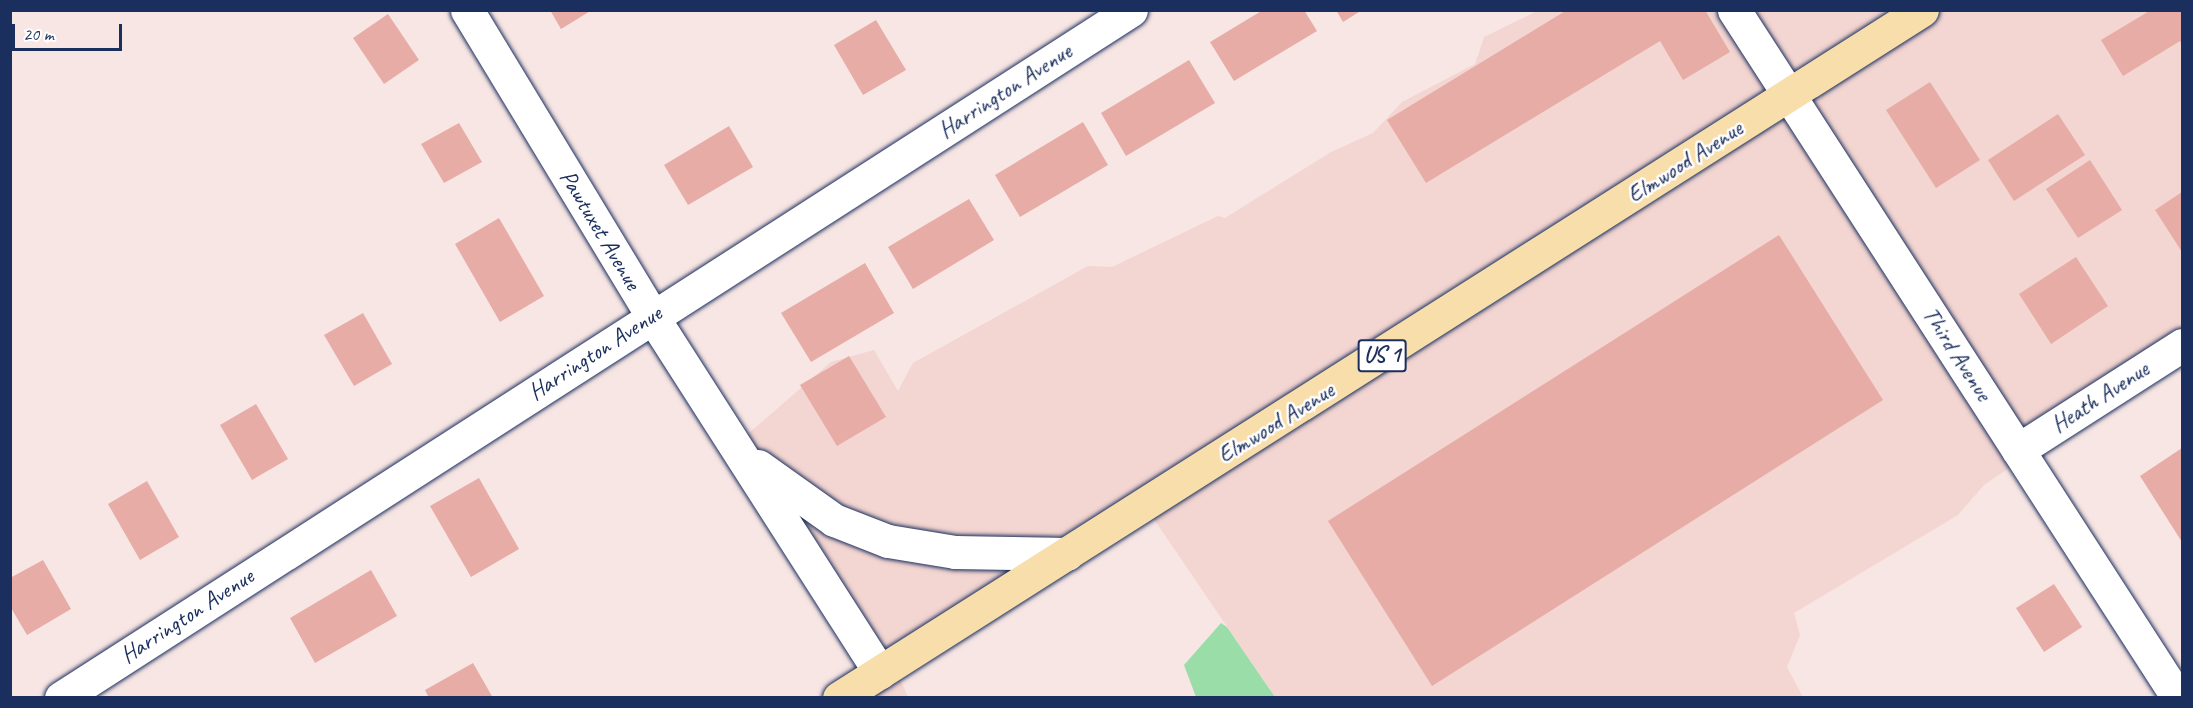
<!DOCTYPE html>
<html>
<head>
<meta charset="utf-8">
<style>
	body { margin:0 }
	#map { position:relative; width:2193px; height:708px; overflow:hidden; background:#f8e6e4; font-family:Caveat,sans-serif }
	div>[style] { position:absolute }
	[style*='--x'] { left:calc(var(--x)*1px); top:calc(var(--y)*1px); width:calc(var(--w)*1px); rotate:calc(var(--a)*1deg) }
	.built>* { inset:0; background:#f3d5d1 }
	.green>* { inset:0; background:#9adda8 }
	.building>* { inset:0; background:#e7aca6 }
	.roads { filter:drop-shadow(0 0 2px #1b2f5e) drop-shadow(0 0 2px #1b2f5e) }
	.street>* { height:33px; margin:-16.5px; padding:0 16.5px; transform-origin:16.5px; border-radius:16.5px; background:#fff }
	.primary>* { height:33px; margin:-16.5px; padding:0 16.5px; transform-origin:16.5px; border-radius:16.5px; background:#f8deab }
	span { translate:-50% -50%; white-space:nowrap; text-align:center; line-height:1.15; -webkit-text-stroke:5px #fff; paint-order:stroke }
	.shield-label span { padding:2px 4px; background:#fff; border:2px solid; border-radius:4px; -webkit-text-stroke-width:0 }
	.shield-label { font-size:22px; color:#1b2f5e; font-weight:700 }
	.street-label { font-size:24px; color:#1b2f5e }
	.frame { position:absolute; inset:0; border:12px solid #1b2f5e; pointer-events:none }
	.scale { position:absolute; left:12px; top:24px; width:110px; height:27px; box-sizing:border-box; border:3px solid #1b2f5e; border-top:0; padding-left:8px; font-size:18px; line-height:21px; white-space:nowrap; color:#1b2f5e; -webkit-text-stroke:4px #fff; paint-order:stroke }
</style>
</head>
<body>
<div id="map">
	<div class="built">
		<div style="clip-path:polygon(1537px 11px,2182px 11px,2182px 350px,1984px 485px,1958px 515px,1794px 613px,1800px 635px,1787px 667px,1803px 697px,1275px 697px,1147px 509px,897px 672px,908px 697px,844px 697px,878px 677px,742px 439px,831px 362px,874px 350px,898px 391px,913px 363px,1088px 266px,1112px 267px,1218px 216px,1225px 218px,1331px 152px,1373px 133px,1402px 102px,1475px 64px,1484px 37px)"></div>
	</div>
	<div class="green">
		<div style="clip-path:polygon(1221px 623px,1227px 627px,1275px 697px,1196px 697px,1184px 665px)"></div>
	</div>
	<div class="building">
		<div style="clip-path:polygon(550px 10px,592px 10px,561px 29px)"></div>
		<div style="clip-path:polygon(1263px 10px,1304px 10px,1317px 31px,1234px 81px,1210px 42px)"></div>
		<div style="clip-path:polygon(1336px 10px,1362px 10px,1343px 22px)"></div>
		<div style="clip-path:polygon(1567px 10px,1705px 10px,1730px 52px,1683px 80px,1660px 41px,1426px 183px,1387px 120px)"></div>
		<div style="clip-path:polygon(2151px 10px,2182px 10px,2182px 45px,2180px 41px,2123px 76px,2101px 40px)"></div>
		<div style="clip-path:polygon(388px 14px,419px 60px,384px 84px,353px 38px)"></div>
		<div style="clip-path:polygon(876px 20px,906px 70px,863px 95px,834px 45px)"></div>
		<div style="clip-path:polygon(1189px 60px,1215px 103px,1126px 156px,1101px 113px)"></div>
		<div style="clip-path:polygon(1930px 82px,1980px 160px,1936px 188px,1886px 110px)"></div>
		<div style="clip-path:polygon(2058px 114px,2085px 155px,2014px 201px,1988px 160px)"></div>
		<div style="clip-path:polygon(1083px 122px,1108px 165px,1020px 217px,995px 175px)"></div>
		<div style="clip-path:polygon(459px 123px,482px 162px,444px 183px,421px 144px)"></div>
		<div style="clip-path:polygon(729px 126px,753px 167px,688px 205px,664px 165px)"></div>
		<div style="clip-path:polygon(2090px 160px,2122px 210px,2078px 238px,2046px 189px)"></div>
		<div style="clip-path:polygon(2182px 192px,2182px 252px,2155px 210px)"></div>
		<div style="clip-path:polygon(969px 199px,994px 240px,913px 289px,888px 247px)"></div>
		<div style="clip-path:polygon(499px 218px,544px 296px,500px 322px,455px 244px)"></div>
		<div style="clip-path:polygon(1779px 235px,1883px 400px,1432px 686px,1328px 521px)"></div>
		<div style="clip-path:polygon(2076px 257px,2108px 306px,2051px 344px,2019px 294px)"></div>
		<div style="clip-path:polygon(865px 263px,894px 313px,811px 362px,781px 313px)"></div>
		<div style="clip-path:polygon(363px 313px,392px 364px,354px 386px,324px 335px)"></div>
		<div style="clip-path:polygon(849px 356px,886px 417px,837px 446px,800px 385px)"></div>
		<div style="clip-path:polygon(256px 404px,288px 459px,252px 480px,220px 425px)"></div>
		<div style="clip-path:polygon(2182px 448px,2182px 542px,2140px 476px)"></div>
		<div style="clip-path:polygon(479px 478px,519px 549px,471px 577px,430px 506px)"></div>
		<div style="clip-path:polygon(147px 481px,179px 537px,140px 560px,108px 504px)"></div>
		<div style="clip-path:polygon(43px 560px,71px 609px,27px 635px,10px 606px,10px 578px)"></div>
		<div style="clip-path:polygon(371px 570px,397px 616px,315px 663px,290px 618px)"></div>
		<div style="clip-path:polygon(2054px 584px,2082px 627px,2044px 652px,2016px 608px)"></div>
		<div style="clip-path:polygon(473px 663px,493px 698px,429px 698px,425px 690px)"></div>
	</div>
	<div class="roads">
		<div class="street">
			<div style="--x:467;--y:10;--w:358;--a:58.8"></div>
			<div style="--x:652;--y:316;--w:423;--a:57.4"></div>
			<div style="--x:1734;--y:10;--w:819;--a:57.16"></div>
			<div style="--x:2018;--y:450;--w:195;--a:-32.6"></div>
			<div style="--x:758;--y:466;--w:93;--a:35.4"></div>
			<div style="--x:834;--y:520;--w:58;--a:21.3"></div>
			<div style="--x:888;--y:541;--w:68;--a:9.3"></div>
			<div style="--x:955;--y:552;--w:112;--a:1"></div>
			<div style="--x:61;--y:698;--w:1272;--a:-32.74"></div>
		</div>
		<div class="primary">
			<div style="--x:839;--y:698;--w:1283;--a:-32.43"></div>
		</div>
	</div>
	<div class="shield-label">
		<span style="left:1382px;top:356px">US 1</span>
	</div>
	<div class="street-label">
		<span style="left:1005px;top:91px;rotate:-33deg">Harrington Avenue</span>
		<span style="left:1685px;top:162px;rotate:-33deg">Elmwood Avenue</span>
		<span style="left:600px;top:230px;rotate:59deg">Pawtuxet Avenue</span>
		<span style="left:595px;top:353px;rotate:-33deg">Harrington Avenue</span>
		<span style="left:1957px;top:354px;rotate:57deg">Third Avenue</span>
		<span style="left:2100px;top:397px;rotate:-33deg">Heath Avenue</span>
		<span style="left:1276px;top:423px;rotate:-32deg">Elmwood Avenue</span>
		<span style="left:187px;top:616px;rotate:-33deg">Harrington Avenue</span>
	</div>
	<div class="frame"></div>
	<div class="scale">20 m</div>
</div>
</body>
</html>
